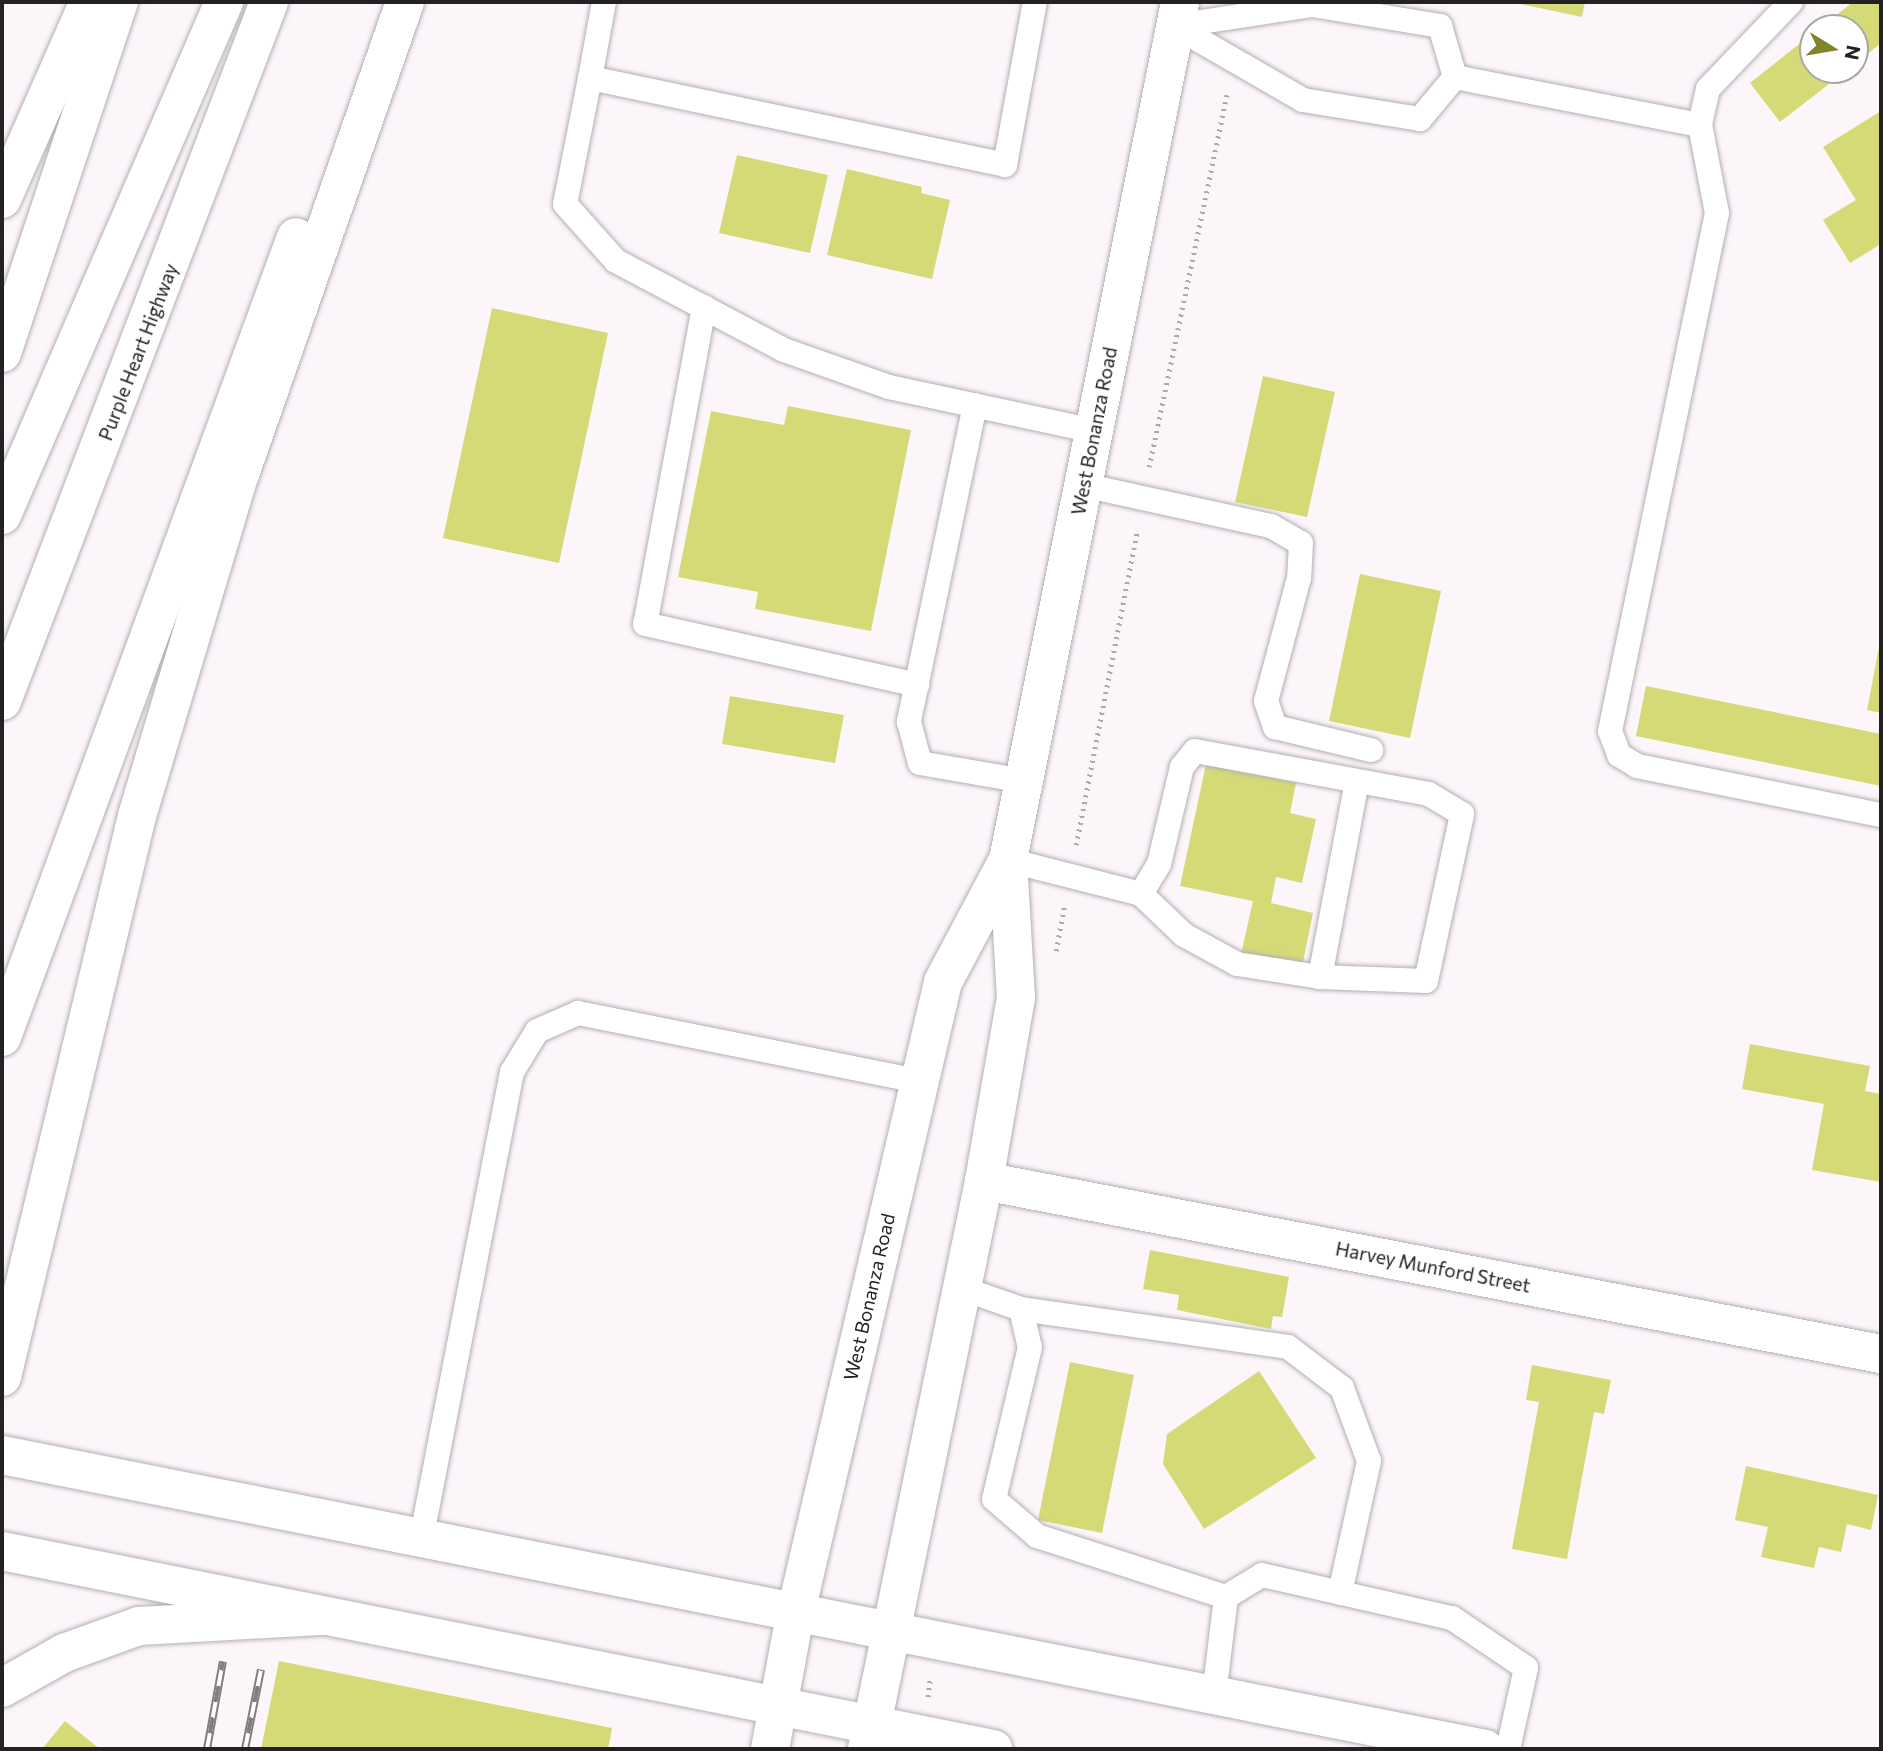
<!DOCTYPE html>
<html>
<head>
<meta charset="utf-8">
<style>
	body { margin:0 }
	#map { position:relative; width:1883px; height:1751px; overflow:hidden; background:#fcf6fb; font-family:Commissioner,sans-serif }
	div>[style] { position:absolute }
	[style*='--x'] { left:calc(var(--x)*1px); top:calc(var(--y)*1px); width:calc(var(--w)*1px); rotate:calc(var(--a)*1deg) }
	.building>* { inset:0; background:#d5da77 }
	.path>* { height:4.5px; margin-top:-2.25px; transform-origin:0; background:repeating-linear-gradient(90deg,#aca8ac 0 2px,transparent 0 7px) }
	.roads { filter:drop-shadow(0 0 2px #b3aeb3) drop-shadow(0 0 2px #b3aeb3) }
	.service>* { height:24px; margin:-12px; padding:0 12px; transform-origin:12px; border-radius:12px; background:#fff }
	.minor>* { height:38px; margin:-19px; padding:0 19px; transform-origin:19px; border-radius:19px; background:#fff }
	.secondary>* { height:38px; margin:-19px; padding:0 19px; transform-origin:19px; border-radius:19px; background:#fff }
	.primary>* { height:38px; margin:-19px; padding:0 19px; transform-origin:19px; border-radius:19px; background:#fff }
	.motorway>* { height:38px; margin:-19px; padding:0 19px; transform-origin:19px; border-radius:19px; background:#fff }
	.rail>* { height:8px; margin-top:-4px; transform-origin:0; background:repeating-linear-gradient(90deg,#fff 0 16px,#817d80 0 32px); box-sizing:border-box; border-block:2px solid #817d80 }
	span { translate:-50% -50%; white-space:nowrap; text-align:center; line-height:1.15; -webkit-text-stroke:6px #fff; paint-order:stroke }
	.street-label { font-size:19px; color:#232123 }
	.frame { position:absolute; inset:0; border:4px solid #232123; pointer-events:none }
	.north { position:absolute; left:1799px; top:14px; width:70px; height:70px; box-sizing:border-box; background:#fff; border:2px solid #a7a6a7; border-radius:50%; rotate:101deg; font-size:19px; font-weight:700; line-height:28px; text-align:center; color:#232123 }
	.north::after { content:''; display:block; margin:auto; width:24px; height:32px; background:#81832d; clip-path:polygon(50% 0,100% 100%,50% 72%,0 100%) }
</style>
</head>
<body>
<div id="map">
	<div class="building">
		<div style="clip-path:polygon(1511px 2px,1585px 2px,1582px 17px)"></div>
		<div style="clip-path:polygon(1853px 2px,1881px 2px,1881px 43px,1855px 64px,1855px 28px,1820px 28px)"></div>
		<div style="clip-path:polygon(1813px 33px,1813px 70px,1847px 70px,1780px 122px,1750px 83px)"></div>
		<div style="clip-path:polygon(1881px 111px,1881px 244px,1850px 263px,1823px 220px,1856px 200px,1823px 147px)"></div>
		<div style="clip-path:polygon(737px 155px,828px 175px,810px 253px,719px 233px)"></div>
		<div style="clip-path:polygon(847px 169px,922px 187px,921px 193px,950px 200px,932px 279px,827px 255px)"></div>
		<div style="clip-path:polygon(492px 308px,608px 333px,559px 563px,443px 538px)"></div>
		<div style="clip-path:polygon(1263px 376px,1335px 392px,1307px 517px,1235px 502px)"></div>
		<div style="clip-path:polygon(788px 406px,911px 430px,871px 631px,755px 609px,758px 592px,678px 577px,711px 411px,784px 425px)"></div>
		<div style="clip-path:polygon(1360px 574px,1441px 591px,1410px 738px,1329px 721px)"></div>
		<div style="clip-path:polygon(1880px 642px,1881px 642px,1881px 713px,1867px 710px)"></div>
		<div style="clip-path:polygon(1646px 686px,1881px 734px,1881px 786px,1636px 736px)"></div>
		<div style="clip-path:polygon(730px 696px,844px 715px,835px 763px,722px 744px)"></div>
		<div style="clip-path:polygon(1206px 764px,1296px 783px,1290px 813px,1316px 819px,1302px 883px,1276px 877px,1271px 903px,1313px 913px,1302px 967px,1241px 954px,1253px 901px,1180px 886px)"></div>
		<div style="clip-path:polygon(1750px 1044px,1870px 1066px,1865px 1091px,1881px 1094px,1881px 1182px,1812px 1170px,1824px 1104px,1742px 1089px)"></div>
		<div style="clip-path:polygon(1150px 1250px,1289px 1277px,1282px 1317px,1273px 1316px,1271px 1329px,1177px 1310px,1179px 1295px,1143px 1289px)"></div>
		<div style="clip-path:polygon(1070px 1362px,1134px 1375px,1102px 1533px,1038px 1520px)"></div>
		<div style="clip-path:polygon(1532px 1365px,1611px 1380px,1604px 1414px,1594px 1412px,1567px 1559px,1512px 1549px,1539px 1402px,1526px 1400px)"></div>
		<div style="clip-path:polygon(1259px 1371px,1316px 1458px,1204px 1529px,1163px 1464px,1167px 1434px)"></div>
		<div style="clip-path:polygon(1746px 1466px,1878px 1495px,1871px 1530px,1847px 1524px,1841px 1552px,1819px 1547px,1814px 1568px,1761px 1557px,1768px 1527px,1735px 1520px)"></div>
		<div style="clip-path:polygon(279px 1661px,612px 1728px,608px 1749px,261px 1749px)"></div>
		<div style="clip-path:polygon(65px 1721px,100px 1749px,42px 1749px)"></div>
	</div>
	<div class="path">
		<div style="--x:1149;--y:467;--w:380;--a:-78.2"></div>
		<div style="--x:1076;--y:845;--w:321;--a:-79"></div>
		<div style="--x:1056;--y:951;--w:44;--a:-79.5"></div>
		<div style="--x:928;--y:1697;--w:19;--a:-84"></div>
	</div>
	<div class="roads">
		<div class="service">
			<div style="--x:604;--y:2;--w:77;--a:100.4"></div>
			<div style="--x:590;--y:78;--w:424;--a:11.8"></div>
			<div style="--x:1005;--y:165;--w:166;--a:-79.6"></div>
			<div style="--x:1791;--y:2;--w:120;--a:133.7"></div>
			<div style="--x:1708;--y:89;--w:37;--a:103"></div>
			<div style="--x:1700;--y:125;--w:90;--a:79.1"></div>
			<div style="--x:1717;--y:213;--w:529;--a:101.67"></div>
			<div style="--x:1610;--y:731;--w:26;--a:69"></div>
			<div style="--x:1619;--y:755;--w:21;--a:31"></div>
			<div style="--x:1637;--y:766;--w:249;--a:11.4"></div>
			<div style="--x:1312;--y:5;--w:130;--a:9.3"></div>
			<div style="--x:1440;--y:26;--w:53;--a:73.6"></div>
			<div style="--x:1455;--y:77;--w:55;--a:129.8"></div>
			<div style="--x:1420;--y:119;--w:119;--a:-170.8"></div>
			<div style="--x:1303;--y:100;--w:148;--a:-150"></div>
			<div style="--x:1175;--y:26;--w:139;--a:-8.7"></div>
			<div style="--x:1455;--y:77;--w:250;--a:11.1"></div>
			<div style="--x:590;--y:78;--w:128;--a:101.2"></div>
			<div style="--x:565;--y:204;--w:76;--a:48.2"></div>
			<div style="--x:616;--y:261;--w:190;--a:27.9"></div>
			<div style="--x:784;--y:350;--w:111;--a:19.4"></div>
			<div style="--x:889;--y:387;--w:210;--a:12.1"></div>
			<div style="--x:704;--y:307;--w:322;--a:100.5"></div>
			<div style="--x:645;--y:624;--w:279;--a:12.6"></div>
			<div style="--x:975;--y:405;--w:324;--a:101.8"></div>
			<div style="--x:909;--y:722;--w:42;--a:75"></div>
			<div style="--x:920;--y:763;--w:106;--a:9.8"></div>
			<div style="--x:1083;--y:485;--w:192;--a:12.3"></div>
			<div style="--x:1271;--y:526;--w:34;--a:30"></div>
			<div style="--x:1301;--y:543;--w:35;--a:93"></div>
			<div style="--x:1299;--y:578;--w:127;--a:105"></div>
			<div style="--x:1266;--y:701;--w:28;--a:71"></div>
			<div style="--x:1275;--y:727;--w:99;--a:13.5"></div>
			<div style="--x:1008;--y:860;--w:137;--a:14.3"></div>
			<div style="--x:1141;--y:894;--w:59;--a:43.6"></div>
			<div style="--x:1184;--y:935;--w:60;--a:28.7"></div>
			<div style="--x:1237;--y:964;--w:84;--a:8.9"></div>
			<div style="--x:1320;--y:977;--w:106;--a:2.2"></div>
			<div style="--x:1426;--y:981;--w:171;--a:-77.8"></div>
			<div style="--x:1462;--y:814;--w:39;--a:-149"></div>
			<div style="--x:1429;--y:794;--w:238;--a:-169.6"></div>
			<div style="--x:1195;--y:751;--w:21;--a:129"></div>
			<div style="--x:1182;--y:767;--w:100;--a:103.3"></div>
			<div style="--x:1159;--y:864;--w:35;--a:121"></div>
			<div style="--x:1320;--y:977;--w:199;--a:-79.3"></div>
			<div style="--x:961;--y:1288;--w:64;--a:19.3"></div>
			<div style="--x:1021;--y:1309;--w:39;--a:77"></div>
			<div style="--x:1030;--y:1347;--w:156;--a:103.3"></div>
			<div style="--x:994;--y:1499;--w:57;--a:40.7"></div>
			<div style="--x:1037;--y:1536;--w:199;--a:17.9"></div>
			<div style="--x:1021;--y:1309;--w:270;--a:8.1"></div>
			<div style="--x:1288;--y:1347;--w:68;--a:37.2"></div>
			<div style="--x:1342;--y:1388;--w:78;--a:69.7"></div>
			<div style="--x:1369;--y:1461;--w:135;--a:102.4"></div>
			<div style="--x:421;--y:1540;--w:477;--a:-79"></div>
			<div style="--x:512;--y:1072;--w:48;--a:-58.6"></div>
			<div style="--x:537;--y:1031;--w:45;--a:-23.7"></div>
			<div style="--x:578;--y:1013;--w:348;--a:11.3"></div>
			<div style="--x:1214;--y:1695;--w:99;--a:-83"></div>
			<div style="--x:1226;--y:1597;--w:42;--a:-31.4"></div>
			<div style="--x:1262;--y:1575;--w:195;--a:12.8"></div>
			<div style="--x:1452;--y:1618;--w:89;--a:34"></div>
			<div style="--x:1526;--y:1668;--w:83;--a:102.5"></div>
		</div>
		<div class="minor">
			<div style="--x:984;--y:1181;--w:914;--a:10.92"></div>
		</div>
		<div class="secondary">
			<div style="--x:770;--y:1749;--w:135;--a:-79.4"></div>
			<div style="--x:795;--y:1616;--w:651;--a:-76.86"></div>
			<div style="--x:943;--y:982;--w:138;--a:-62"></div>
			<div style="--x:867;--y:1749;--w:580;--a:-78.36"></div>
			<div style="--x:984;--y:1181;--w:186;--a:-80.1"></div>
			<div style="--x:1016;--y:998;--w:138;--a:-93.3"></div>
			<div style="--x:1008;--y:860;--w:875;--a:-78.66"></div>
		</div>
		<div class="primary">
			<div style="--x:2;--y:1455;--w:1512;--a:11.21"></div>
			<div style="--x:2;--y:1551;--w:1011;--a:11.3"></div>
		</div>
		<div class="motorway">
			<div style="--x:2;--y:199;--w:215;--a:-66.2"></div>
			<div style="--x:2;--y:353;--w:370;--a:-71.6"></div>
			<div style="--x:2;--y:515;--w:559;--a:-66.6"></div>
			<div style="--x:2;--y:701;--w:748;--a:-69.09"></div>
			<div style="--x:2;--y:1037;--w:852;--a:-69.82"></div>
			<div style="--x:2;--y:1377;--w:577;--a:-76.47"></div>
			<div style="--x:137;--y:816;--w:354;--a:-73.3"></div>
			<div style="--x:239;--y:477;--w:503;--a:-70.74"></div>
			<div style="--x:2;--y:1688;--w:71;--a:-29.4"></div>
			<div style="--x:64;--y:1653;--w:80;--a:-19.8"></div>
			<div style="--x:139;--y:1626;--w:187;--a:-3.1"></div>
		</div>
	</div>
	<div class="rail">
		<div style="--x:207;--y:1749;--w:89;--a:-79.7"></div>
		<div style="--x:245;--y:1749;--w:81;--a:-78.6"></div>
	</div>
	<div class="street-label">
		<span style="left:138px;top:352px;rotate:-69deg">Purple Heart Highway</span>
		<span style="left:1094px;top:431px;rotate:-79deg">West Bonanza Road</span>
		<span style="left:1433px;top:1267px;rotate:11deg">Harvey Munford Street</span>
		<span style="left:869px;top:1297px;rotate:-77deg">West Bonanza Road</span>
	</div>
	<div class="frame"></div>
	<div class="north">N</div>
</div>
</body>
</html>
